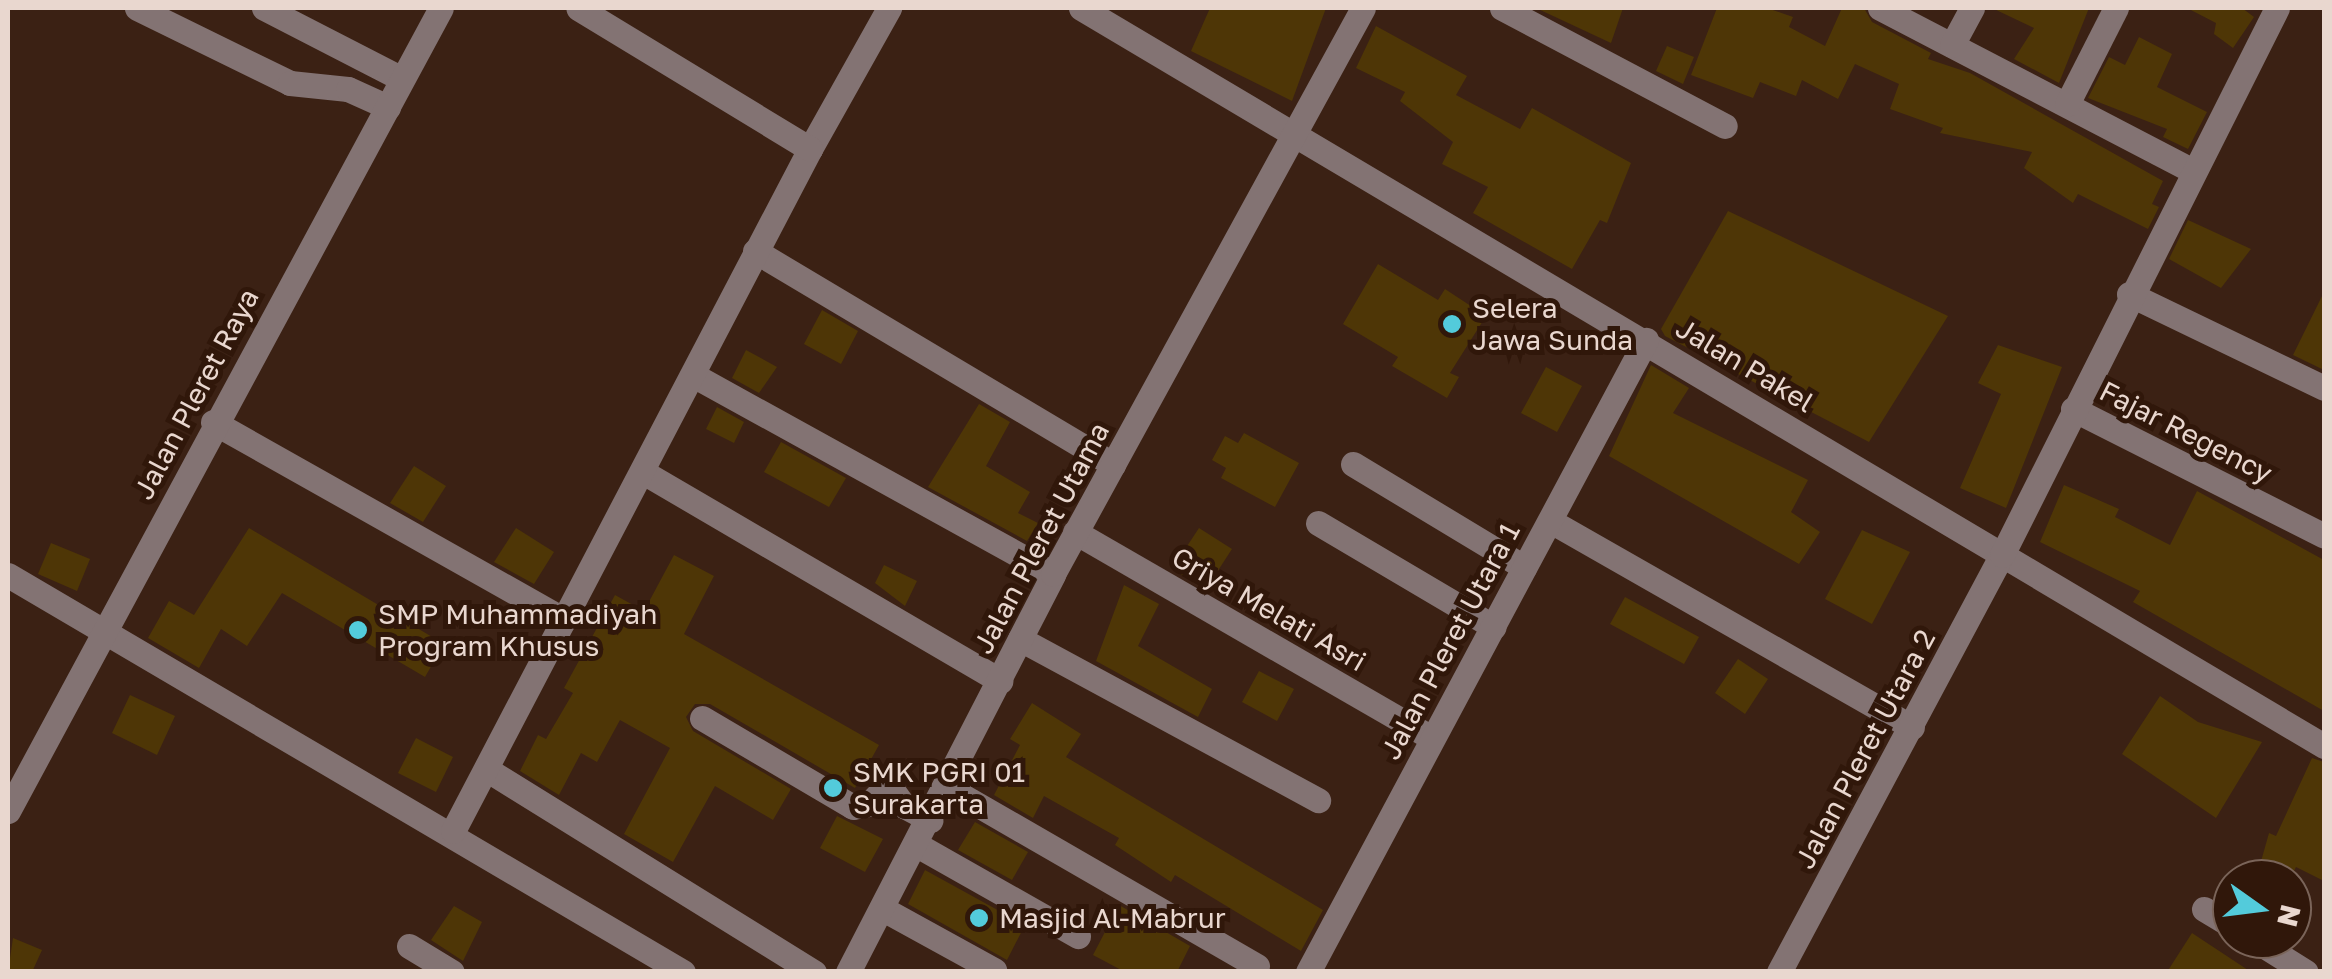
<!DOCTYPE html>
<html>
<head>
<meta charset="utf-8">
<style>
	body { margin:0 }
	#map { position:relative; width:2332px; height:979px; overflow:hidden; background:#3b2114; font-family:"Golos Text",sans-serif }
	div>[style] { position:absolute }
	[style*='--x'] { left:calc(var(--x)*1px); top:calc(var(--y)*1px); width:calc(var(--w)*1px); rotate:calc(var(--a)*1deg) }
	.building>* { inset:0; background:#4e3606 }
	.minor>* { height:25px; margin:-12.5px; padding:0 12.5px; transform-origin:12.5px; border-radius:12.5px; background:#837373 }
	.dots>* { width:28px; height:28px; translate:-50% -50%; box-sizing:border-box; border:5px solid #30170a; border-radius:50% }
	span { translate:-50% -50%; white-space:nowrap; text-align:center; line-height:1.15; -webkit-text-stroke:10px #30170a; paint-order:stroke }
	.poi-label { font-size:28px; color:#e9d7cf }
	.left { translate:0 -50%; text-align:left }
	.street-label { font-size:28px; color:#e9d7cf }
	.frame { position:absolute; inset:0; border:10px solid #e9d7cf; pointer-events:none }
	.north { position:absolute; left:2212px; top:859px; width:100px; height:100px; box-sizing:border-box; background:#30170a; border:2px solid #7a6459; border-radius:50%; rotate:104deg; font-size:28px; font-weight:700; line-height:40px; text-align:center; color:#e9d7cf }
	.north::after { content:''; display:block; margin:auto; width:35px; height:45px; background:#53cbdb; clip-path:polygon(50% 0,100% 100%,50% 72%,0 100%) }
</style>
</head>
<body>
<div id="map">
	<div class="building">
		<div style="clip-path:polygon(1210px 8px,1326px 8px,1292px 101px,1191px 51px)"></div>
		<div style="clip-path:polygon(1536px 8px,1623px 8px,1611px 43px)"></div>
		<div style="clip-path:polygon(1717px 8px,1767px 8px,1793px 17px,1789px 27px,1825px 46px,1842px 8px,1864px 8px,1872px 22px,1931px 53px,1928px 59px,1970px 73px,2163px 181px,2152px 204px,2159px 207px,2148px 229px,2078px 194px,2073px 203px,2024px 168px,2032px 152px,1940px 133px,1943px 128px,1890px 109px,1899px 84px,1855px 64px,1838px 99px,1802px 80px,1796px 96px,1760px 82px,1753px 98px,1691px 75px)"></div>
		<div style="clip-path:polygon(1992px 8px,2089px 8px,2059px 83px,2014px 59px,2034px 28px)"></div>
		<div style="clip-path:polygon(2187px 8px,2242px 8px,2254px 17px,2233px 48px,2214px 34px,2216px 23px)"></div>
		<div style="clip-path:polygon(1376px 26px,1467px 76px,1456px 95px,1520px 129px,1532px 108px,1631px 163px,1607px 223px,1600px 220px,1572px 269px,1473px 213px,1488px 187px,1442px 164px,1453px 142px,1400px 101px,1405px 92px,1356px 68px)"></div>
		<div style="clip-path:polygon(2139px 37px,2172px 54px,2157px 87px,2207px 112px,2188px 149px,2163px 137px,2167px 129px,2088px 98px,2109px 57px,2125px 65px)"></div>
		<div style="clip-path:polygon(1667px 46px,1694px 57px,1683px 84px,1656px 71px)"></div>
		<div style="clip-path:polygon(1728px 211px,1948px 316px,1869px 442px,1665px 336px,1661px 329px)"></div>
		<div style="clip-path:polygon(2188px 220px,2251px 249px,2221px 288px,2169px 259px)"></div>
		<div style="clip-path:polygon(1378px 264px,1438px 300px,1445px 289px,1486px 316px,1450px 373px,1459px 377px,1447px 398px,1392px 366px,1398px 357px,1343px 324px)"></div>
		<div style="clip-path:polygon(2324px 292px,2324px 370px,2293px 355px)"></div>
		<div style="clip-path:polygon(822px 310px,858px 331px,841px 364px,804px 344px)"></div>
		<div style="clip-path:polygon(1998px 345px,2062px 367px,2006px 508px,1960px 488px,2001px 394px,1978px 383px)"></div>
		<div style="clip-path:polygon(746px 350px,777px 367px,759px 393px,732px 378px)"></div>
		<div style="clip-path:polygon(1651px 365px,1689px 388px,1673px 413px,1808px 480px,1791px 512px,1820px 532px,1799px 564px,1609px 456px)"></div>
		<div style="clip-path:polygon(1546px 367px,1582px 386px,1557px 432px,1521px 413px)"></div>
		<div style="clip-path:polygon(979px 404px,1010px 422px,986px 466px,1030px 492px,1018px 513px,1038px 523px,1027px 541px,928px 487px)"></div>
		<div style="clip-path:polygon(717px 407px,744px 422px,734px 443px,706px 429px)"></div>
		<div style="clip-path:polygon(1244px 433px,1299px 463px,1275px 507px,1221px 478px,1226px 468px,1212px 460px,1225px 436px,1238px 443px)"></div>
		<div style="clip-path:polygon(781px 442px,846px 478px,829px 507px,764px 472px)"></div>
		<div style="clip-path:polygon(414px 466px,446px 486px,423px 522px,390px 503px)"></div>
		<div style="clip-path:polygon(2064px 485px,2119px 509px,2115px 517px,2170px 545px,2197px 491px,2324px 560px,2324px 711px,2133px 602px,2140px 591px,2040px 542px)"></div>
		<div style="clip-path:polygon(249px 528px,444px 644px,425px 677px,282px 593px,247px 646px,221px 629px,199px 668px,148px 638px,169px 601px,194px 615px)"></div>
		<div style="clip-path:polygon(516px 528px,554px 552px,534px 584px,494px 562px)"></div>
		<div style="clip-path:polygon(1199px 528px,1232px 549px,1206px 589px,1172px 569px)"></div>
		<div style="clip-path:polygon(1862px 530px,1910px 552px,1872px 624px,1825px 599px)"></div>
		<div style="clip-path:polygon(51px 543px,90px 559px,77px 591px,38px 574px)"></div>
		<div style="clip-path:polygon(674px 555px,714px 576px,684px 634px,879px 745px,855px 788px,710px 704px,695px 704px,686px 717px,693px 731px,791px 789px,773px 820px,715px 786px,673px 862px,624px 834px,670px 748px,620px 720px,597px 762px,581px 753px,559px 795px,520px 771px,538px 735px,546px 739px,573px 693px,564px 688px,615px 595px,644px 611px)"></div>
		<div style="clip-path:polygon(884px 565px,917px 581px,905px 606px,875px 583px)"></div>
		<div style="clip-path:polygon(1124px 585px,1159px 604px,1138px 646px,1212px 689px,1198px 717px,1096px 661px)"></div>
		<div style="clip-path:polygon(1625px 597px,1699px 637px,1684px 664px,1610px 624px)"></div>
		<div style="clip-path:polygon(1738px 659px,1768px 679px,1745px 714px,1715px 693px)"></div>
		<div style="clip-path:polygon(1259px 671px,1294px 689px,1277px 721px,1242px 702px)"></div>
		<div style="clip-path:polygon(130px 695px,175px 716px,157px 755px,112px 733px)"></div>
		<div style="clip-path:polygon(2160px 696px,2198px 722px,2262px 742px,2216px 818px,2122px 754px)"></div>
		<div style="clip-path:polygon(1032px 703px,1081px 734px,1066px 757px,1323px 910px,1301px 951px,1175px 875px,1171px 882px,1115px 845px,1119px 838px,1044px 796px,1033px 818px,994px 795px,1020px 745px,1010px 739px)"></div>
		<div style="clip-path:polygon(416px 738px,453px 757px,436px 792px,398px 773px)"></div>
		<div style="clip-path:polygon(2312px 758px,2324px 762px,2324px 881px,2296px 867px,2290px 879px,2256px 879px,2269px 833px,2276px 836px)"></div>
		<div style="clip-path:polygon(837px 816px,883px 839px,865px 872px,820px 848px)"></div>
		<div style="clip-path:polygon(975px 822px,1028px 852px,1012px 880px,958px 850px)"></div>
		<div style="clip-path:polygon(925px 870px,1025px 925px,1007px 960px,908px 904px)"></div>
		<div style="clip-path:polygon(1119px 905px,1190px 946px,1177px 972px,1125px 972px,1093px 955px)"></div>
		<div style="clip-path:polygon(454px 906px,482px 922px,463px 961px,431px 940px)"></div>
		<div style="clip-path:polygon(2192px 933px,2251px 972px,2167px 972px)"></div>
		<div style="clip-path:polygon(13px 938px,42px 950px,32px 972px,8px 972px)"></div>
	</div>
	<div class="minor">
		<div style="--x:137;--y:8;--w:170;--a:26.1"></div>
		<div style="--x:290;--y:83;--w:58;--a:5.9"></div>
		<div style="--x:348;--y:89;--w:44;--a:24.2"></div>
		<div style="--x:264;--y:8;--w:155;--a:27.2"></div>
		<div style="--x:1081;--y:8;--w:1446;--a:30.7"></div>
		<div style="--x:1502;--y:8;--w:252;--a:27.9"></div>
		<div style="--x:1880;--y:8;--w:351;--a:27.5"></div>
		<div style="--x:1952;--y:45;--w:42;--a:-61.6"></div>
		<div style="--x:2067;--y:104;--w:108;--a:-63"></div>
		<div style="--x:810;--y:149;--w:162;--a:-60.7"></div>
		<div style="--x:755;--y:251;--w:417;--a:30.8"></div>
		<div style="--x:2129;--y:294;--w:216;--a:25.7"></div>
		<div style="--x:693;--y:375;--w:411;--a:28.9"></div>
		<div style="--x:2073;--y:409;--w:281;--a:26.8"></div>
		<div style="--x:213;--y:422;--w:403;--a:29.4"></div>
		<div style="--x:1353;--y:464;--w:200;--a:31.1"></div>
		<div style="--x:643;--y:472;--w:414;--a:30.3"></div>
		<div style="--x:1318;--y:523;--w:204;--a:30.6"></div>
		<div style="--x:1561;--y:527;--w:404;--a:29.7"></div>
		<div style="--x:1075;--y:532;--w:412;--a:30"></div>
		<div style="--x:8;--y:575;--w:783;--a:30.46"></div>
		<div style="--x:1020;--y:639;--w:339;--a:28.4"></div>
		<div style="--x:702;--y:718;--w:175;--a:30.5"></div>
		<div style="--x:853;--y:807;--w:16;--a:-11"></div>
		<div style="--x:869;--y:804;--w:28;--a:-46"></div>
		<div style="--x:888;--y:784;--w:27;--a:54"></div>
		<div style="--x:904;--y:806;--w:30;--a:28"></div>
		<div style="--x:486;--y:769;--w:386;--a:31.8"></div>
		<div style="--x:947;--y:787;--w:358;--a:30"></div>
		<div style="--x:8;--y:811;--w:912;--a:-61.67"></div>
		<div style="--x:453;--y:831;--w:770;--a:-62.37"></div>
		<div style="--x:810;--y:149;--w:271;--a:-148.7"></div>
		<div style="--x:917;--y:845;--w:185;--a:29.5"></div>
		<div style="--x:883;--y:909;--w:127;--a:28.8"></div>
		<div style="--x:2204;--y:909;--w:33;--a:31"></div>
		<div style="--x:2253;--y:939;--w:62;--a:31.9"></div>
		<div style="--x:409;--y:946;--w:50;--a:31.2"></div>
		<div style="--x:848;--y:972;--w:448;--a:-62.7"></div>
		<div style="--x:1053;--y:574;--w:645;--a:-61.29"></div>
		<div style="--x:1308;--y:972;--w:717;--a:-61.86"></div>
		<div style="--x:1779;--y:972;--w:473;--a:-61.9"></div>
		<div style="--x:2002;--y:555;--w:612;--a:-63.31"></div>
	</div>
	<div class="dots">
		<div style="left:1452px;top:324px;background:#53cbdb"></div>
		<div style="left:358px;top:630px;background:#53cbdb"></div>
		<div style="left:833px;top:788px;background:#53cbdb"></div>
		<div style="left:979px;top:918px;background:#53cbdb"></div>
	</div>
	<div class="poi-label">
		<span class="left" style="left:1472px;top:324px">Selera<br>Jawa Sunda</span>
		<span class="left" style="left:378px;top:630px">SMP Muhammadiyah<br>Program Khusus</span>
		<span class="left" style="left:853px;top:788px">SMK PGRI 01<br>Surakarta</span>
		<span class="left" style="left:999px;top:918px">Masjid Al-Mabrur</span>
	</div>
	<div class="street-label">
		<span style="left:1745px;top:365px;rotate:31deg">Jalan Pakel</span>
		<span style="left:196px;top:394px;rotate:-62deg">Jalan Pleret Raya</span>
		<span style="left:2186px;top:432px;rotate:27deg">Fajar Regency</span>
		<span style="left:1041px;top:538px;rotate:-62deg">Jalan Pleret Utama</span>
		<span style="left:1269px;top:609px;rotate:30deg">Griya Melati Asri</span>
		<span style="left:1450px;top:641px;rotate:-62deg">Jalan Pleret Utara 1</span>
		<span style="left:1865px;top:749px;rotate:-62deg">Jalan Pleret Utara 2</span>
	</div>
	<div class="frame"></div>
	<div class="north">N</div>
</div>
</body>
</html>
